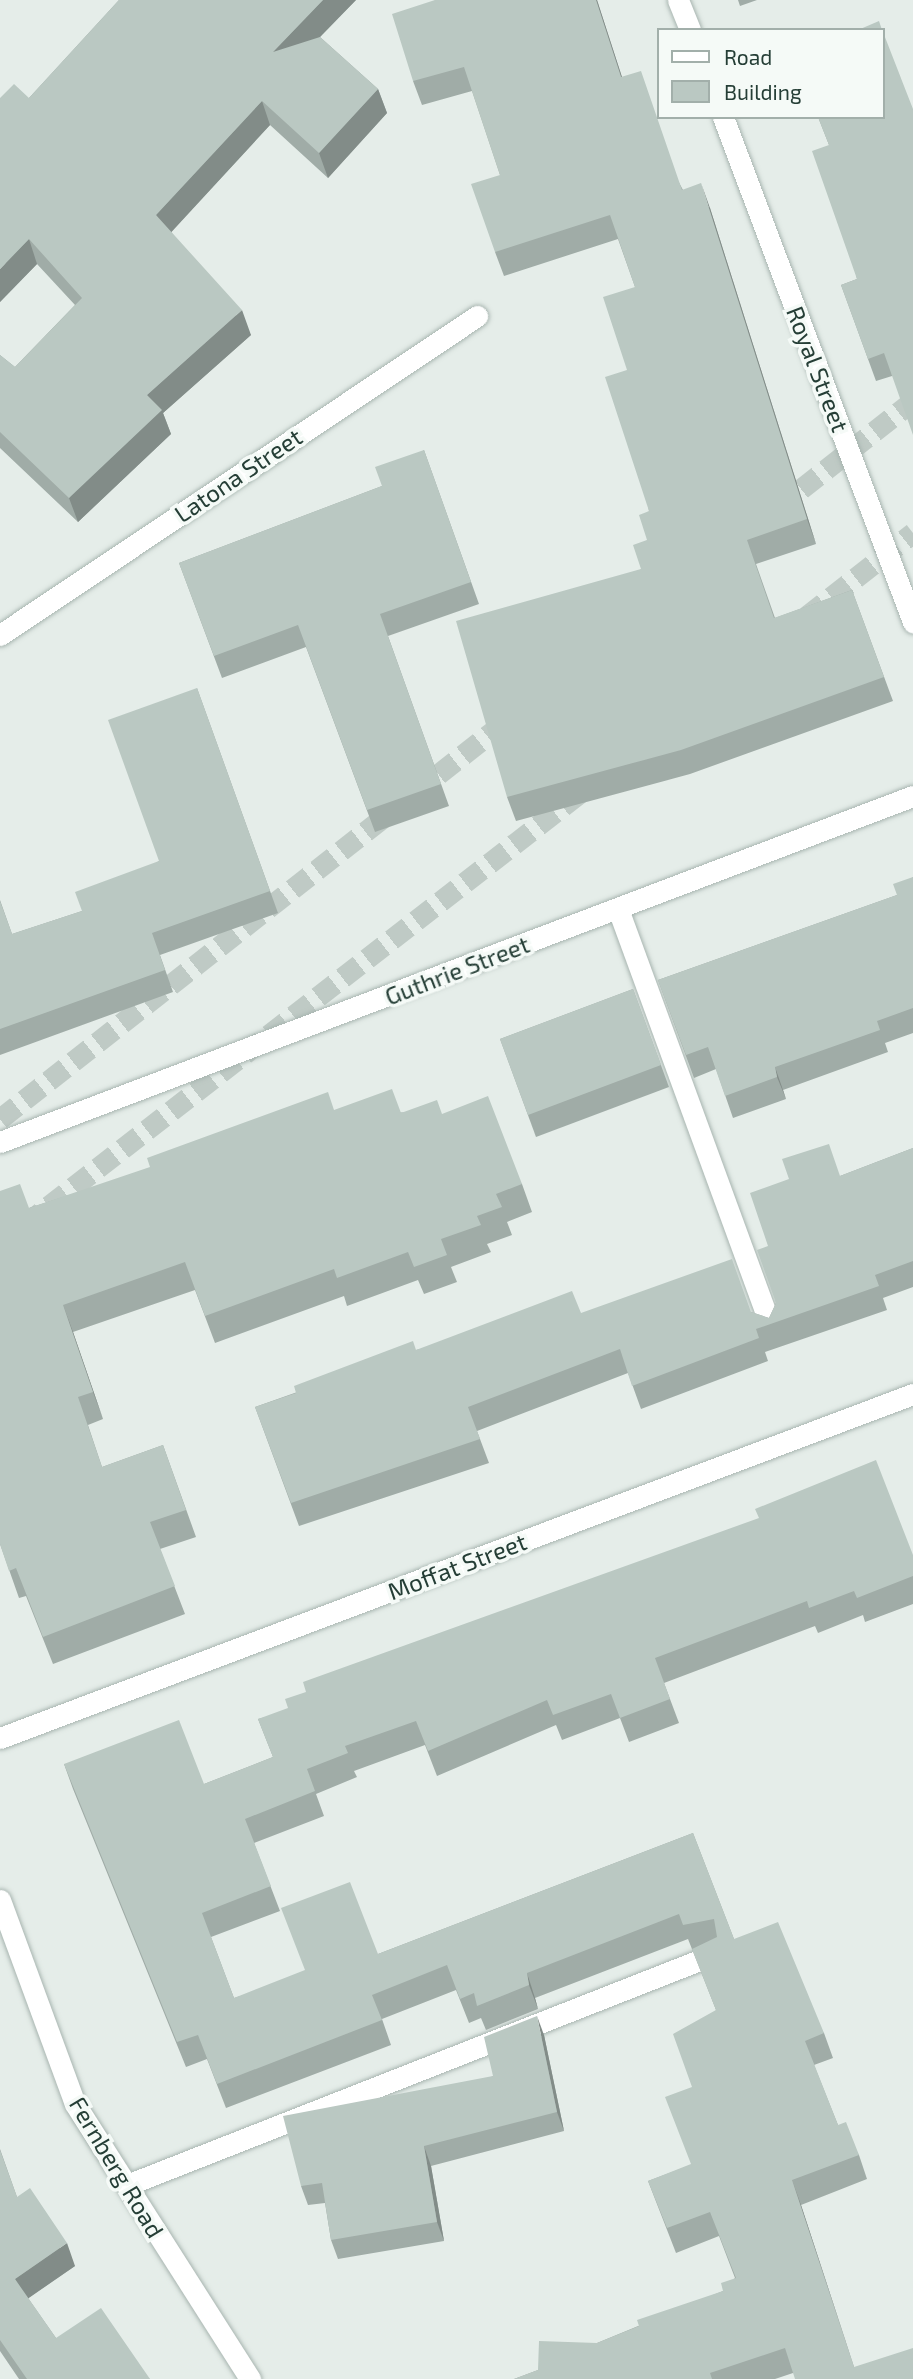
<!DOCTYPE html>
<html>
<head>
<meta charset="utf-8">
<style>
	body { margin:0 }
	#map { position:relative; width:913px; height:2379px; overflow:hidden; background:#e5ede9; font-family:"Exo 2",sans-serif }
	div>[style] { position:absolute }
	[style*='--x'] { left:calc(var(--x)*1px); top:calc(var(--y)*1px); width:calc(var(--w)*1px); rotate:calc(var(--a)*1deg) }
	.highway-tunnel>* { height:21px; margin-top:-10.5px; transform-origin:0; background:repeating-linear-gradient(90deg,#bfcac5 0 21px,transparent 0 31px) }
	.roads { filter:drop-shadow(0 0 2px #a8b5b0) drop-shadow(0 0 2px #a8b5b0) }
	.lane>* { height:21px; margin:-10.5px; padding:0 10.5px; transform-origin:10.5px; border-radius:10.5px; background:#fff }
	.street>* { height:21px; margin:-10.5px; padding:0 10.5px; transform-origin:10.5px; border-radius:10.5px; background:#fff }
	.secondary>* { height:21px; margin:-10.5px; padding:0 10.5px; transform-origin:10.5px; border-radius:10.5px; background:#fff }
	.wall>* { inset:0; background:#a0aca7 }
	.shaded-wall>* { inset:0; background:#828c88 }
	.building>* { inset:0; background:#bac8c2 }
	span { translate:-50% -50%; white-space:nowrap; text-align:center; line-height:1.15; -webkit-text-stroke:7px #f5faf7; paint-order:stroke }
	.street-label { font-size:24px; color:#253e36 }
	.legend { position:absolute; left:657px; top:28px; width:228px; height:91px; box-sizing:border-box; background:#f5faf7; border:2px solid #a2afaa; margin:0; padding:9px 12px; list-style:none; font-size:21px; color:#253e36 }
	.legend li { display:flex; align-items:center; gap:14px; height:35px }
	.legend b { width:35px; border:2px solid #a2afaa }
</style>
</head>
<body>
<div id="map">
	<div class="highway-tunnel">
		<div style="--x:777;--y:508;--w:173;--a:-38.2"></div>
		<div style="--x:807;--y:616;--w:135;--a:-38.1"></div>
		<div style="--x:0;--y:1119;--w:649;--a:-38.18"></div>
		<div style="--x:0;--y:1244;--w:735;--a:-37.87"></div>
	</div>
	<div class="roads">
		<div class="lane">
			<div style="--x:618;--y:909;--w:448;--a:69.9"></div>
			<div style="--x:127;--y:2185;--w:632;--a:-21.45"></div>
		</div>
		<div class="street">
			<div style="--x:678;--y:0;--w:32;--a:68"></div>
			<div style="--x:723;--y:117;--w:540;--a:69.38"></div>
			<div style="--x:0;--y:635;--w:574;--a:-33.77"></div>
			<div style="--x:0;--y:1142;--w:976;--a:-20.76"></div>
			<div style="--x:0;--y:1738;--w:976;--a:-20.65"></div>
		</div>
		<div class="secondary">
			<div style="--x:0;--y:1900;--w:217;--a:69.8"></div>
			<div style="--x:75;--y:2104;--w:326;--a:57.5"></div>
		</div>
	</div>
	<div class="wall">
		<div style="clip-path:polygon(119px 0,356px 0,320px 37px,378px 89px,387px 113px,328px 178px,270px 125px,171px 232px,251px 335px,163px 413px,171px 434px,78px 522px,0 448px,0 355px,15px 367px,75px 305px,37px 264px,0 302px,29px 98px)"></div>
		<div style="clip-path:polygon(435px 0,597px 0,622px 77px,683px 190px,710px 208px,816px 544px,756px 564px,775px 618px,852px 590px,893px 701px,690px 774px,516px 821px,507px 797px,641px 569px,647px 540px,649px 511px,627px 370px,635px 287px,618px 239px,504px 276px,495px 252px,500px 175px,472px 91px,422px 105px,413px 81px)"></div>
		<div style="clip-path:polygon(738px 0,757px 0,740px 6px)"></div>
		<div style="clip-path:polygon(818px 117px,883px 117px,892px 376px,876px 381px,841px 285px,857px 279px,829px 145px)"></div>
		<div style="clip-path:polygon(424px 450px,479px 604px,388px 636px,449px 806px,375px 832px,306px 647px,222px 678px,179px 563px,382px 486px)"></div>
		<div style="clip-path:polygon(197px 688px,278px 913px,160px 955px,173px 992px,0 1055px,0 900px,12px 934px,82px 911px,159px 861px)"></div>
		<div style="clip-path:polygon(913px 877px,913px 1033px,885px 1043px,888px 1052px,783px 1090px,786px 1099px,733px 1118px,716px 1069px,694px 1078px,658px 980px,897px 895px)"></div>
		<div style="clip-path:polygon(633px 989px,669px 1087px,536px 1137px,500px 1039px)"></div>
		<div style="clip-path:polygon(334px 1110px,442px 1114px,522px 1184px,532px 1212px,507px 1222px,512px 1235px,487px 1244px,491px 1252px,451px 1267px,457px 1282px,424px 1294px,418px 1280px,347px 1306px,344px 1296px,215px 1343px,195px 1290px,73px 1332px,103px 1419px,88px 1425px,102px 1467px,163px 1445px,196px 1537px,160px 1549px,185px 1614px,53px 1664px,26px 1596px,19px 1598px,0 1544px,29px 1208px)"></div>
		<div style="clip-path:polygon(913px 1148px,913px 1287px,883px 1298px,887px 1310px,765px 1352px,768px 1361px,641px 1409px,628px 1373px,477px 1431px,489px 1463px,299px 1526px,255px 1407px,416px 1350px,581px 1313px,751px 1312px,769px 1318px,776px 1303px,768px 1246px,840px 1176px)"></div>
		<div style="clip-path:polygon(913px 1555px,913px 1604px,865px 1622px,863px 1615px,818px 1633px,815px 1626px,664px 1683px,679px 1723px,629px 1742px,620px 1718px,562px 1740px,556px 1725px,437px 1776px,425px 1745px,354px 1771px,357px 1777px,316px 1794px,324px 1816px,254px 1843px,280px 1911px,211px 1937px,234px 1998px,378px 1954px,693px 1833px,734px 1939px,824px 2033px,833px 2058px,814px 2065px,838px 2125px,859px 2155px,867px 2179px,801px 2205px,854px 2367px,913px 2379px,793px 2373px,775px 2379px,514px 2379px,538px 2370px,597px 2343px,723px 2291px,735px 2278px,719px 2236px,676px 2253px,648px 2181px,691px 2165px,692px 2087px,716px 2010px,688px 1939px,535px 1998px,538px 2009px,486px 2030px,481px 2018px,469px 2023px,456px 1990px,382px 2019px,391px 2045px,226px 2108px,207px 2059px,186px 2067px,73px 1789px,64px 1764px,204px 1784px,273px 1757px,258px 1719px)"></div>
		<div style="clip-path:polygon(544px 2035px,564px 2131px,431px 2166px,444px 2241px,338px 2259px,331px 2240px,325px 2203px,308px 2205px,301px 2186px,493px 2076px)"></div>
		<div style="clip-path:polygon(0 2149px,17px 2197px,75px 2266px,28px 2298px,56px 2338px,150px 2379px,19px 2379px,0 2351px)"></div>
	</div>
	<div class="shaded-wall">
		<div style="clip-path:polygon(323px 0,356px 0,281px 77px,273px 52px)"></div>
		<div style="clip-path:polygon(596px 0,597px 0,630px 102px,621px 77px)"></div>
		<div style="clip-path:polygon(378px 89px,387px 113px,328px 178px,319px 153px)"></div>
		<div style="clip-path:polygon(262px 101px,270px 125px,165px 239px,156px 215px)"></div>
		<div style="clip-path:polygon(701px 183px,710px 208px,816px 544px,807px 519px)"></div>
		<div style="clip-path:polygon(29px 239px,37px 264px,0 302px,0 269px)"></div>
		<div style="clip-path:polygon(242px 310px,251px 335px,163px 413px,171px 434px,78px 522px,69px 498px,147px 395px)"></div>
		<div style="clip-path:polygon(775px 1067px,783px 1090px,786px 1099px,777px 1077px)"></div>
		<div style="clip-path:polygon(63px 1305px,73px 1332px,103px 1419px,93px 1392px)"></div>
		<div style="clip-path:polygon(527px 1973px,535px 1998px,538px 2009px,529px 1985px)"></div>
		<div style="clip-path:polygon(537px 2016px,544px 2035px,564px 2131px,557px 2112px)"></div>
		<div style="clip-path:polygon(424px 2146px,431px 2166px,444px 2241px,437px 2222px)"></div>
		<div style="clip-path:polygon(792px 2180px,801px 2205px,858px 2379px)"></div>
		<div style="clip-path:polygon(67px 2243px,75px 2266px,23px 2302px,15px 2279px)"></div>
	</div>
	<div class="building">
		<div style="clip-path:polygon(119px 0,323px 0,273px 52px,320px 37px,378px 89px,319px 153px,262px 101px,156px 215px,242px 310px,147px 395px,162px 410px,69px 498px,0 432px,0 355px,15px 367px,82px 298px,29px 239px,0 269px,0 98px,14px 84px,29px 98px)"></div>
		<div style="clip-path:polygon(435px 0,596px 0,621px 77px,641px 71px,682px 190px,701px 183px,807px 519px,747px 540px,774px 618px,852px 590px,884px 677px,681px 750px,507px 797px,456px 621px,641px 569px,633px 545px,647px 540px,639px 515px,649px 511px,605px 377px,627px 370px,603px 297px,635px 287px,610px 215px,495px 252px,471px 184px,500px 175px,464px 67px,413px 81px,392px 14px)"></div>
		<div style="clip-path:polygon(879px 21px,882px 30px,858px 30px)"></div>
		<div style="clip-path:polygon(883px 32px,913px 109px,913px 435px,884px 353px,868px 359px,841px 285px,857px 279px,812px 151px,829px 145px,818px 117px,883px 117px)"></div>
		<div style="clip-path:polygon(424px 450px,471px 582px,380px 614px,441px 784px,367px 810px,298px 625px,214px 656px,179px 563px,382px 486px,375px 467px)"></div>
		<div style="clip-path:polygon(197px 688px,270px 891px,152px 933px,165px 970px,0 1029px,0 901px,12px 934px,82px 911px,75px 892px,159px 861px,108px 720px)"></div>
		<div style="clip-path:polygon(913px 877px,913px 1008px,877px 1021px,880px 1030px,775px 1067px,777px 1077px,725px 1096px,708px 1047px,686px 1055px,658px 980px,897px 895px,893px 884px)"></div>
		<div style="clip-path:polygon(633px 989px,661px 1065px,528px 1115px,500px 1039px)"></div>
		<div style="clip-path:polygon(392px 1089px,401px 1113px,437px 1100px,442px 1114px,488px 1096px,522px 1184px,496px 1194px,502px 1207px,477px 1216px,481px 1225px,441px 1239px,447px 1255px,414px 1267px,408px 1252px,337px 1278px,334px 1269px,205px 1316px,185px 1262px,63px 1305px,93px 1392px,78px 1397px,102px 1467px,163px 1445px,186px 1510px,150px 1522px,175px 1586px,43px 1637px,16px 1568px,9px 1571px,0 1544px,0 1191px,20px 1184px,29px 1208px,150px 1167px,147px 1158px,328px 1092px,334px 1110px)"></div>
		<div style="clip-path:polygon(829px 1144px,840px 1176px,913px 1148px,913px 1261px,875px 1275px,879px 1286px,756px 1329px,759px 1338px,632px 1386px,620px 1349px,468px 1407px,480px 1439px,291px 1503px,255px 1407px,296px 1393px,294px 1386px,413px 1341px,416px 1350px,572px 1291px,581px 1313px,732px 1259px,751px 1312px,769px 1318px,776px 1303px,757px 1250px,768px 1246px,750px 1193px,789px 1179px,782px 1159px)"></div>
		<div style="clip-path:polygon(876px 1460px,913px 1555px,913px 1576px,857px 1598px,854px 1591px,809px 1608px,807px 1601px,655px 1658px,670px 1699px,620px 1718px,611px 1694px,553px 1715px,547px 1700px,428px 1751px,416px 1721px,345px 1746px,348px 1753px,307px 1769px,315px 1791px,245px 1819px,271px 1886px,202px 1913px,234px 1998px,305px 1970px,281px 1908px,350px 1882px,378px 1954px,693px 1833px,734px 1939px,778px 1922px,824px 2033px,805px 2041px,838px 2125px,846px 2122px,859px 2155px,792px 2180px,854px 2367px,913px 2348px,913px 2379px,795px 2379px,785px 2348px,710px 2373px,712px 2379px,514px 2379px,538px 2370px,539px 2341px,597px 2343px,639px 2326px,637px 2320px,723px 2291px,721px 2283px,736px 2278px,710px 2212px,667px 2228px,648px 2181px,691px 2164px,665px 2097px,692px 2087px,673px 2034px,716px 2010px,692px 1949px,717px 1937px,714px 1919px,683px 1925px,679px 1914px,527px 1973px,529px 1985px,477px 2006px,474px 1993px,460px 1999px,447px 1965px,372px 1995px,382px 2020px,217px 2084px,198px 2035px,177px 2042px,64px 1764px,179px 1720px,204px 1784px,273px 1757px,258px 1719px,288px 1708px,285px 1699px,306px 1692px,303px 1682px,759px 1518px,755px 1509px)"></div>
		<div style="clip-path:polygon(537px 2016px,557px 2112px,424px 2146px,437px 2222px,331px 2240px,322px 2183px,301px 2186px,283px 2116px,493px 2076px,484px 2037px)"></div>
		<div style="clip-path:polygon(0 2150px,17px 2197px,30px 2188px,67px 2243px,15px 2279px,56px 2338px,101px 2308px,150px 2379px,27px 2379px,0 2340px)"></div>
	</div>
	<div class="street-label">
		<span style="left:818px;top:369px;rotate:69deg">Royal Street</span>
		<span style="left:238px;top:475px;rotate:-34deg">Latona Street</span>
		<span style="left:457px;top:970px;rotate:-21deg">Guthrie Street</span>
		<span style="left:457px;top:1566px;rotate:-21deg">Moffat Street</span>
		<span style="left:117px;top:2167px;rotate:59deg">Fernberg Road</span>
	</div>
	<ul class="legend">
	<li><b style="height:9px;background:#fff"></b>Road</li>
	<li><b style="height:19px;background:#bac8c2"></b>Building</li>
	</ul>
</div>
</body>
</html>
